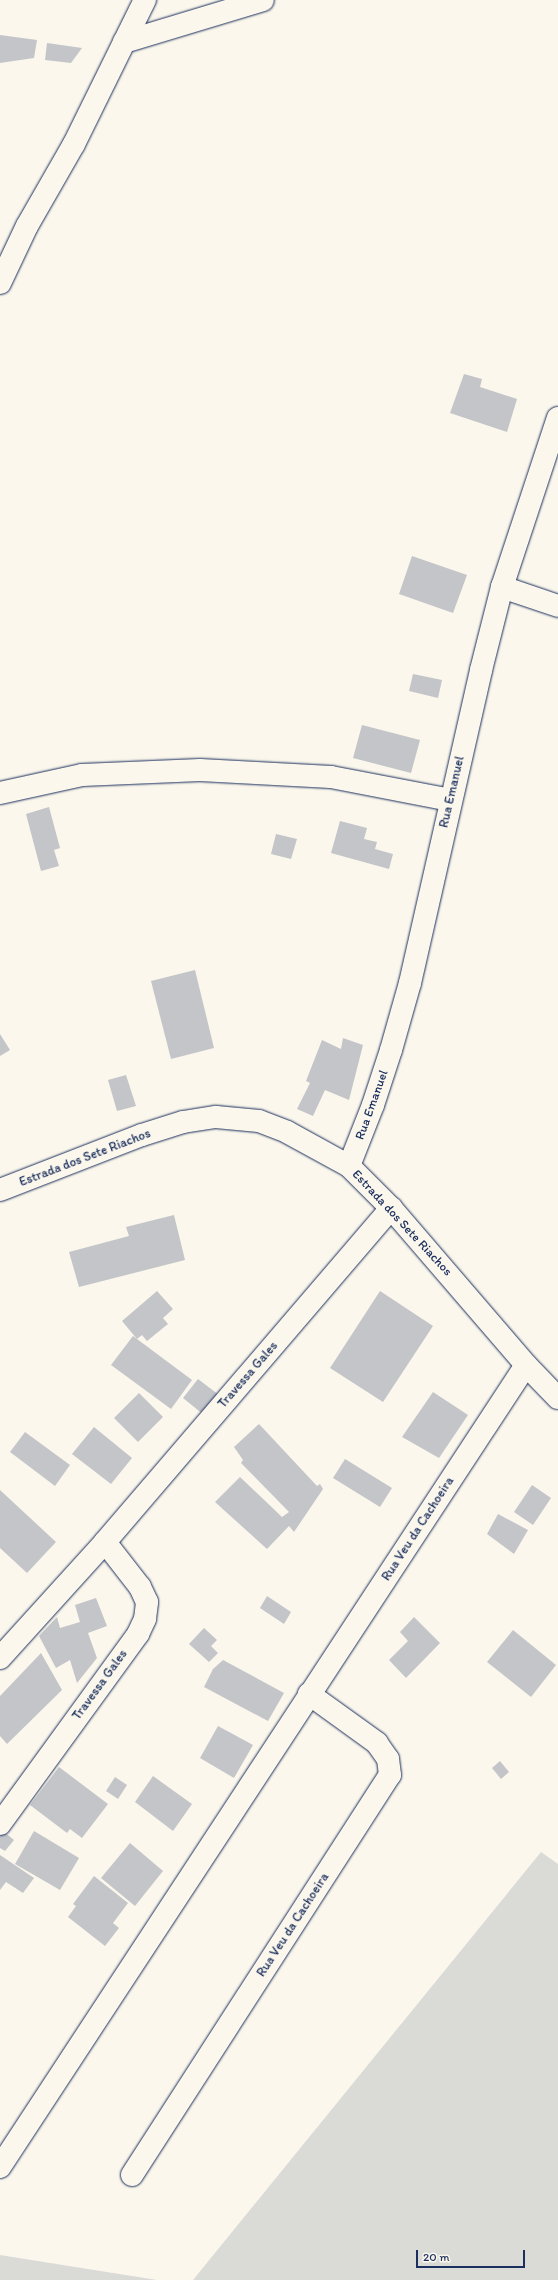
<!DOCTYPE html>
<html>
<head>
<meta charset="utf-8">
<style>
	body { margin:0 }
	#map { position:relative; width:558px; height:2280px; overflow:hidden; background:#fbf7ec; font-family:Itim,sans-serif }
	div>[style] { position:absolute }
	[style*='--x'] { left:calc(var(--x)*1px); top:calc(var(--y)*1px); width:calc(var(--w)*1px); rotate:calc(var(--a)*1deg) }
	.green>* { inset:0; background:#dadad7 }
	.building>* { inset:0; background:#c3c5c9 }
	.roads { filter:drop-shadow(0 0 1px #1b2f5e) drop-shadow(0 0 1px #1b2f5e) }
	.minor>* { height:22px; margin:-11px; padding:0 11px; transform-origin:11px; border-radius:11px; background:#fbf7ec }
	span { translate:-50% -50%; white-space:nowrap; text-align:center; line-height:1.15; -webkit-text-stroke:3px #fbf7ec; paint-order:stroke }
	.street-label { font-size:13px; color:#1b2f5e }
	.scale { position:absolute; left:416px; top:2250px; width:109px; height:18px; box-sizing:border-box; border:2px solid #1b2f5e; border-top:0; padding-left:5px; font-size:12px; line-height:14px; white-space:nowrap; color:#1b2f5e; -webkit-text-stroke:3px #fbf7ec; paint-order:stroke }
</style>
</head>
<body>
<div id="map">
	<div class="green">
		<div style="clip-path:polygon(541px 1852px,558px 1864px,558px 2280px,193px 2280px)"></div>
		<div style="clip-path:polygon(0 2255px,157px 2280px,0 2280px)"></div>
	</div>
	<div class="building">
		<div style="clip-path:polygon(0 35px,37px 40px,34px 58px,0 63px)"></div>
		<div style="clip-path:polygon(47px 43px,82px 48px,71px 63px,45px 60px)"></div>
		<div style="clip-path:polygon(464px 374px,482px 379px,480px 387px,517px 399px,507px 432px,450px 413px)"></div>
		<div style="clip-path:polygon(412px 556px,467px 575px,453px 613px,399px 594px)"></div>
		<div style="clip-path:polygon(413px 674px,442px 680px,438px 698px,409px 691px)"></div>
		<div style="clip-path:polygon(362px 725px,420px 740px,411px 773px,353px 758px)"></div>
		<div style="clip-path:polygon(49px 807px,60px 848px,54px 850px,59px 866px,41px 871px,26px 814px)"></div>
		<div style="clip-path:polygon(340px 821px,367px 828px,364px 839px,377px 842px,375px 849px,393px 854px,389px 869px,331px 853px)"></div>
		<div style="clip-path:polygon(276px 834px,297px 839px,291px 859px,271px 854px)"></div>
		<div style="clip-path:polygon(195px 970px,214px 1048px,171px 1059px,151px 981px)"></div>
		<div style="clip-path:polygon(0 1034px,10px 1050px,0 1056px)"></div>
		<div style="clip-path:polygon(343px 1038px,363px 1045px,349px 1100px,325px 1090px,313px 1116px,297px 1109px,310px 1083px,306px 1081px,322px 1040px,341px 1049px)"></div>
		<div style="clip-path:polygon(126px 1075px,136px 1106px,117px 1111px,108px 1080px)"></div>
		<div style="clip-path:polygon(174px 1215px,185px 1260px,79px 1287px,69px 1252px,129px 1236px,126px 1227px)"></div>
		<div style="clip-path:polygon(157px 1291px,173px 1309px,163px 1318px,168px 1324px,147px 1341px,142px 1335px,137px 1339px,122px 1321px)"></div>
		<div style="clip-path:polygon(380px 1291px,433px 1326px,383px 1402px,330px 1368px)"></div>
		<div style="clip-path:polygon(133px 1336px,192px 1380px,171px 1409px,111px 1365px)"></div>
		<div style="clip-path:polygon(198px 1379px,219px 1395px,204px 1415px,183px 1398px)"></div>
		<div style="clip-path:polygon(433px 1392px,468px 1415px,439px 1458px,402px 1437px)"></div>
		<div style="clip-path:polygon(139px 1393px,163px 1417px,138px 1442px,114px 1418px)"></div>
		<div style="clip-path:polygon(259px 1424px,317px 1486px,320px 1484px,323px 1489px,294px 1532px,289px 1526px,267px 1549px,215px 1502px,240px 1477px,282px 1517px,289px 1512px,241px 1463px,243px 1460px,234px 1447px)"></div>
		<div style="clip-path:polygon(94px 1427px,132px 1458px,111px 1484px,72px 1454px)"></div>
		<div style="clip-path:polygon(25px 1432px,70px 1465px,55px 1486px,10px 1452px)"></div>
		<div style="clip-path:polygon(345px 1459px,392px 1488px,380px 1507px,333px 1478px)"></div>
		<div style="clip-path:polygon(532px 1485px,551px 1498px,533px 1525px,514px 1512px)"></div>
		<div style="clip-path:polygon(0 1490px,56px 1542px,27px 1573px,0 1548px)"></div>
		<div style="clip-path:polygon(498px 1514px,528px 1530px,514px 1554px,487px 1534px)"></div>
		<div style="clip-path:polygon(267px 1596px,291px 1612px,284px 1624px,260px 1608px)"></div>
		<div style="clip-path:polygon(96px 1598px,107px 1626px,88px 1633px,97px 1658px,77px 1683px,70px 1660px,56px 1668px,39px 1636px,57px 1617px,60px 1628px,80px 1622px,75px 1605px)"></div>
		<div style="clip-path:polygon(414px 1617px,440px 1643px,406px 1678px,389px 1660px,408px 1641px,400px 1632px)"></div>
		<div style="clip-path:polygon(204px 1628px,217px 1640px,211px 1646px,218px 1653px,209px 1662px,189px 1644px)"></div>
		<div style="clip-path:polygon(513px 1630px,556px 1665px,531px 1697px,487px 1662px)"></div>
		<div style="clip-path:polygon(41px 1653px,62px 1690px,7px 1744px,0 1736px,0 1696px)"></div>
		<div style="clip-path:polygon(223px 1660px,284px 1693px,268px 1721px,204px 1687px,213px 1669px)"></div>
		<div style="clip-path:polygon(218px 1726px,253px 1745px,234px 1778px,200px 1758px)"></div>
		<div style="clip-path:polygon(500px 1761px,509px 1772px,501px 1779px,492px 1768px)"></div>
		<div style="clip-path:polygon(59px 1767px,108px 1804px,82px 1838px,70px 1829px,67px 1833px,30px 1805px)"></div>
		<div style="clip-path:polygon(153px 1776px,192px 1804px,173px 1831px,135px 1802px)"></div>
		<div style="clip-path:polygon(115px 1777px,127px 1785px,118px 1799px,106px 1791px)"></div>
		<div style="clip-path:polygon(3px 1831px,14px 1840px,5px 1851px,0 1848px,0 1835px)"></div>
		<div style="clip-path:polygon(34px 1831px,79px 1858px,60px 1890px,15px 1864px)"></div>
		<div style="clip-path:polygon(130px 1843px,163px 1871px,135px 1906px,101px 1878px)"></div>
		<div style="clip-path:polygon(0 1855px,34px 1878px,23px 1893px,6px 1882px,0 1890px)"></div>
		<div style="clip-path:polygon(94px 1876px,128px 1903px,113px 1923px,119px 1928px,105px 1946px,68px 1917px,76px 1906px,73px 1904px)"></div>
	</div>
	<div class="roads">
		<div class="minor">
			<div style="--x:124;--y:42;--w:145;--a:-16.8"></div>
			<div style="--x:0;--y:283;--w:63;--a:-64.7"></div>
			<div style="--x:27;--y:226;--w:95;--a:-60.2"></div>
			<div style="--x:74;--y:144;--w:161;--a:-63.8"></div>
			<div style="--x:502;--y:587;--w:59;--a:18.7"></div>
			<div style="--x:0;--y:793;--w:84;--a:-12.4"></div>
			<div style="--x:82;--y:775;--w:118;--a:-2.4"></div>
			<div style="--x:200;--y:770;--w:131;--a:3.1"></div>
			<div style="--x:331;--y:777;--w:121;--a:10.9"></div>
			<div style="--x:349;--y:1166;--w:66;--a:-68.5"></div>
			<div style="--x:373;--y:1105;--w:58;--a:-71.9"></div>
			<div style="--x:391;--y:1050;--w:70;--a:-74.2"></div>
			<div style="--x:410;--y:983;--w:321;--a:-77.2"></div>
			<div style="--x:481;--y:670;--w:86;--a:-75.8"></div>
			<div style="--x:502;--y:587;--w:178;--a:-71.7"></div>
			<div style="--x:0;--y:1190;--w:152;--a:-21.2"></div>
			<div style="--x:142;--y:1135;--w:43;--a:-17.6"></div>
			<div style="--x:183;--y:1122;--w:33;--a:-9"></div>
			<div style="--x:216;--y:1117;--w:43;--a:5.3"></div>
			<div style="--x:259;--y:1121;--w:30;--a:21"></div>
			<div style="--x:287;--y:1132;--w:71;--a:28.7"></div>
			<div style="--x:349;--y:1166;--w:59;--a:45"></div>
			<div style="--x:391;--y:1208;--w:207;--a:49.3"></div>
			<div style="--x:526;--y:1365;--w:46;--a:45.9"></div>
			<div style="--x:0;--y:1658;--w:156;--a:-47.8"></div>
			<div style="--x:105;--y:1542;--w:440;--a:-49.4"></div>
			<div style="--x:0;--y:1824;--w:235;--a:-54"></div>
			<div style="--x:138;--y:1634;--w:17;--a:-65"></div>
			<div style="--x:145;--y:1619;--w:17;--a:-83"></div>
			<div style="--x:147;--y:1602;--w:17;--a:-115"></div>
			<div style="--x:140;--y:1587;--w:57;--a:-127.9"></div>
			<div style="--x:0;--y:2167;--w:959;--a:-56.74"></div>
			<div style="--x:132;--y:2175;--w:476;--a:-57.2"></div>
			<div style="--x:390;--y:1775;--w:16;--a:-97"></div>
			<div style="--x:388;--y:1759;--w:19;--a:-125"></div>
			<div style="--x:377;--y:1743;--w:84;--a:-144.2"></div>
		</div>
	</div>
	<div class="street-label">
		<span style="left:452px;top:792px;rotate:-77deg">Rua Emanuel</span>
		<span style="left:372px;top:1105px;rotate:-70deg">Rua Emanuel</span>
		<span style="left:85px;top:1158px;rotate:-21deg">Estrada dos Sete Riachos</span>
		<span style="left:402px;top:1223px;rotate:47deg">Estrada dos Sete Riachos</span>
		<span style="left:248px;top:1375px;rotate:-49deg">Travessa Gales</span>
		<span style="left:418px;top:1529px;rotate:-57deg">Rua Veu da Cachoeira</span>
		<span style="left:100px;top:1685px;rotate:-54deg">Travessa Gales</span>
		<span style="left:293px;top:1925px;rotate:-57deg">Rua Veu da Cachoeira</span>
	</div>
	<div class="scale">20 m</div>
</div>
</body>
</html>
